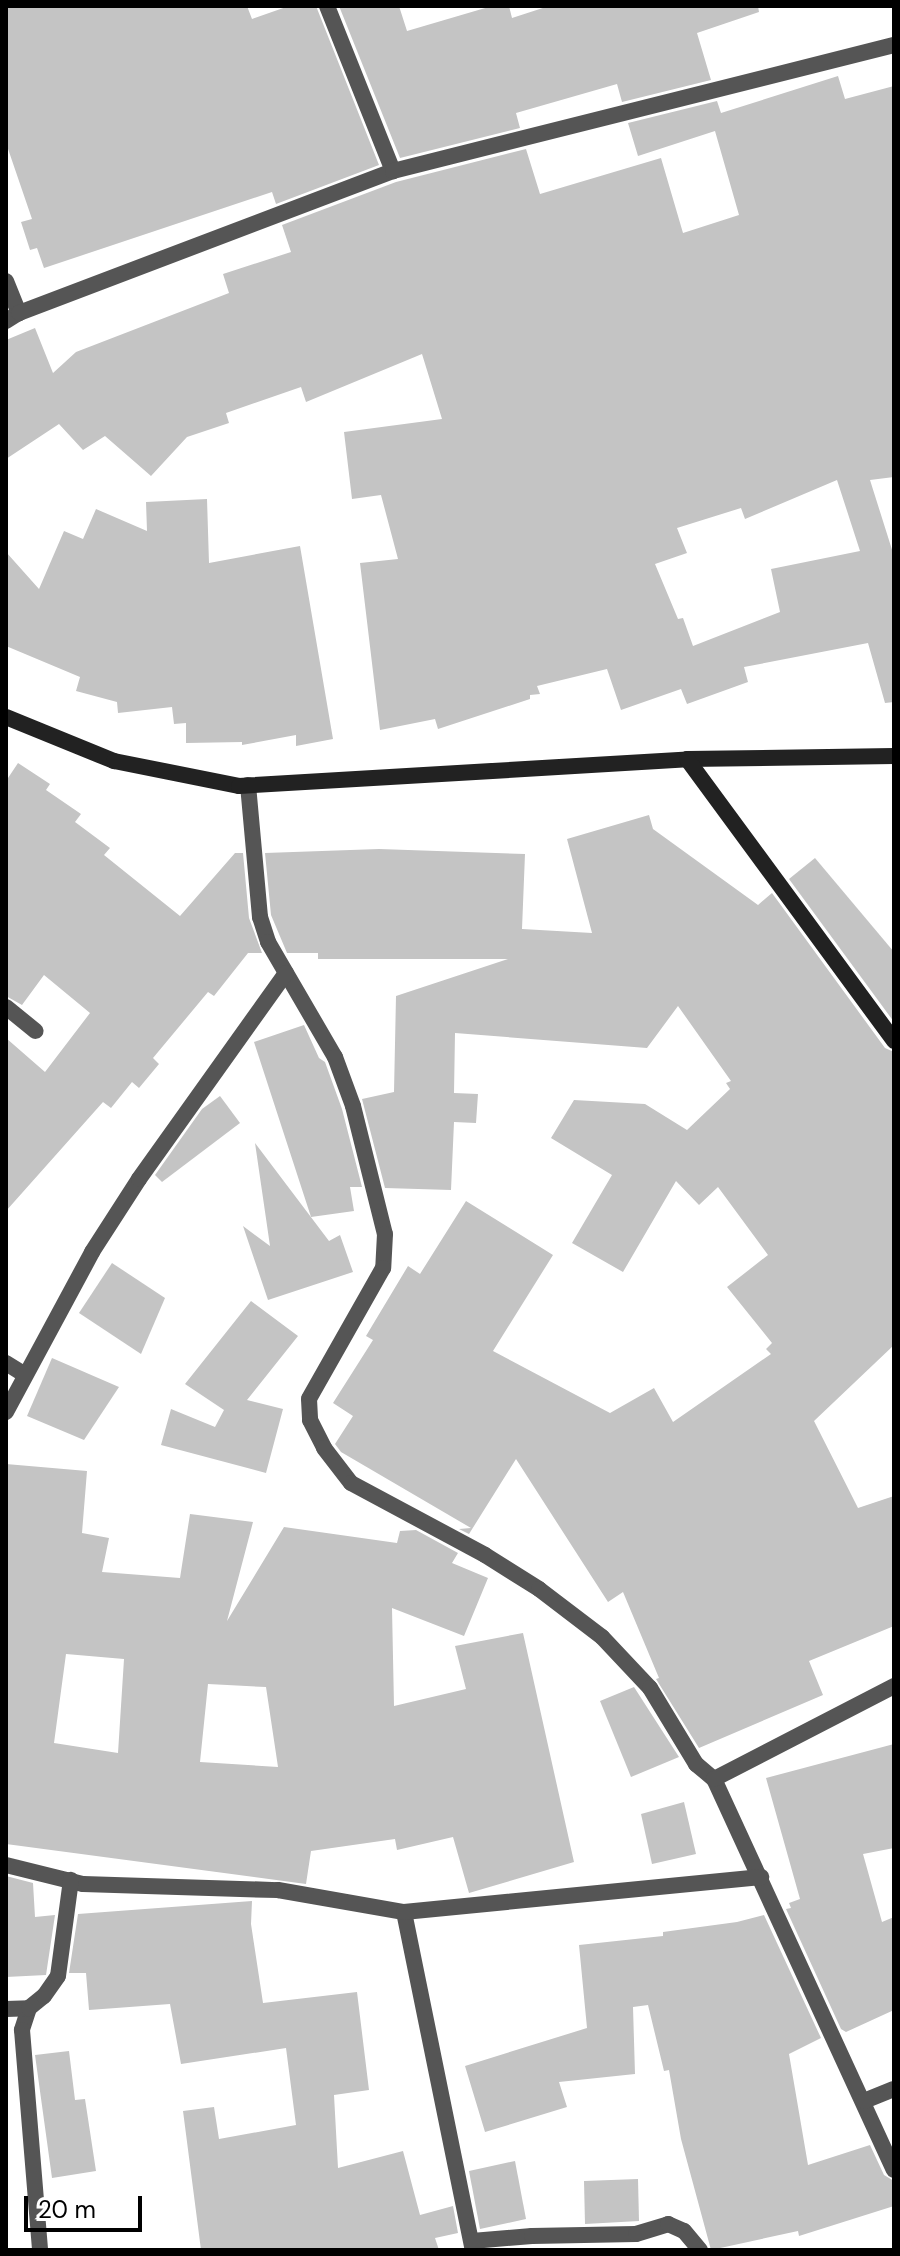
<!DOCTYPE html>
<html>
<head>
<meta charset="utf-8">
<style>
	body { margin:0 }
	#map { position:relative; width:900px; height:2256px; overflow:hidden; background:#fff; font-family:"DM Sans",sans-serif }
	div>[style] { position:absolute }
	[style*='--x'] { left:calc(var(--x)*1px); top:calc(var(--y)*1px); width:calc(var(--w)*1px); rotate:calc(var(--a)*1deg) }
	.building>* { inset:0; background:#c4c4c4 }
	.street>* { height:16px; margin:-8px; padding:0 8px; transform-origin:8px; border-radius:8px; background:#555 }
	.secondary>* { height:16px; margin:-8px; padding:0 8px; transform-origin:8px; border-radius:8px; background:#222 }
	span { translate:-50% -50%; white-space:nowrap; text-align:center; line-height:1.15; -webkit-text-stroke:7px #fff; paint-order:stroke }
	.frame { position:absolute; inset:0; border:8px solid #000; pointer-events:none }
	.scale { position:absolute; left:24px; top:2196px; width:118px; height:36px; box-sizing:border-box; border:4px solid #000; border-top:0; padding-left:10px; font-size:24px; line-height:28px; white-space:nowrap; color:#000; -webkit-text-stroke:6px #fff; paint-order:stroke }
</style>
</head>
<body>
<div id="map">
	<div class="building">
		<div style="clip-path:polygon(6px 6px,247px 6px,252px 19px,289px 6px,316px 6px,379px 165px,276px 204px,272px 192px,44px 268px,37px 248px,30px 250px,21px 222px,32px 219px,6px 143px)"></div>
		<div style="clip-path:polygon(339px 6px,399px 6px,407px 31px,492px 6px,509px 6px,512px 18px,549px 6px,758px 6px,759px 12px,697px 33px,711px 80px,622px 102px,617px 84px,516px 113px,520px 128px,400px 158px)"></div>
		<div style="clip-path:polygon(evenodd,838px 76px,845px 99px,894px 86px,894px 477px,870px 480px,894px 556px,894px 702px,885px 703px,868px 643px,744px 667px,748px 682px,687px 704px,681px 689px,621px 710px,607px 669px,537px 686px,540px 694px,530px 695px,530px 699px,438px 729px,435px 719px,380px 730px,360px 563px,398px 559px,381px 495px,352px 499px,344px 432px,442px 419px,422px 354px,306px 402px,301px 387px,226px 413px,229px 423px,187px 437px,151px 476px,105px 436px,83px 450px,59px 424px,6px 459px,6px 340px,35px 328px,53px 373px,76px 352px,229px 293px,223px 274px,291px 252px,282px 225px,396px 182px,526px 149px,540px 194px,661px 158px,683px 233px,739px 215px,715px 131px,638px 156px,628px 123px,717px 101px,721px 113px,838px 76px,837px 480px,860px 551px,771px 569px,780px 612px,693px 646px,683px 618px,678px 619px,655px 564px,687px 553px,677px 528px,741px 508px,745px 519px,837px 480px)"></div>
		<div style="clip-path:polygon(207px 499px,209px 563px,300px 546px,333px 739px,296px 746px,296px 735px,242px 745px,242px 742px,186px 743px,186px 723px,174px 724px,172px 707px,118px 713px,117px 702px,76px 691px,80px 677px,6px 646px,6px 552px,39px 589px,64px 531px,83px 539px,96px 509px,147px 531px,146px 502px)"></div>
		<div style="clip-path:polygon(18px 763px,50px 784px,46px 790px,81px 814px,75px 822px,110px 848px,104px 855px,180px 916px,235px 853px,243px 853px,249px 918px,262px 953px,248px 953px,214px 996px,208px 992px,153px 1058px,159px 1064px,139px 1088px,132px 1082px,111px 1108px,103px 1102px,6px 1211px,6px 1038px,45px 1072px,90px 1013px,44px 975px,22px 1005px,6px 996px,6px 781px)"></div>
		<div style="clip-path:polygon(649px 815px,653px 829px,758px 905px,772px 893px,885px 1048px,894px 1052px,894px 1345px,814px 1421px,858px 1508px,894px 1496px,894px 1626px,809px 1661px,823px 1695px,699px 1748px,656px 1679px,659px 1678px,623px 1592px,608px 1602px,516px 1459px,469px 1534px,459px 1529px,471px 1528px,341px 1452px,335px 1444px,353px 1416px,333px 1403px,373px 1340px,366px 1336px,408px 1266px,420px 1274px,466px 1201px,553px 1255px,493px 1351px,610px 1413px,654px 1388px,673px 1422px,771px 1354px,766px 1349px,772px 1343px,727px 1287px,768px 1255px,718px 1187px,699px 1205px,676px 1181px,623px 1272px,572px 1243px,612px 1175px,551px 1138px,574px 1100px,645px 1104px,687px 1130px,730px 1089px,726px 1083px,731px 1081px,678px 1006px,647px 1048px,455px 1033px,454px 1093px,478px 1094px,476px 1123px,454px 1122px,451px 1190px,385px 1188px,362px 1099px,394px 1092px,396px 996px,508px 959px,318px 959px,318px 953px,287px 953px,271px 915px,265px 853px,379px 849px,525px 854px,522px 929px,592px 933px,567px 839px)"></div>
		<div style="clip-path:polygon(815px 858px,894px 952px,894px 1022px,789px 879px)"></div>
		<div style="clip-path:polygon(304px 1025px,319px 1058px,325px 1062px,342px 1109px,362px 1187px,350px 1187px,354px 1211px,311px 1217px,254px 1042px)"></div>
		<div style="clip-path:polygon(220px 1096px,240px 1123px,162px 1182px,155px 1175px,202px 1109px)"></div>
		<div style="clip-path:polygon(255px 1143px,329px 1241px,340px 1235px,353px 1272px,268px 1300px,243px 1226px,270px 1246px)"></div>
		<div style="clip-path:polygon(112px 1263px,165px 1298px,141px 1354px,79px 1313px)"></div>
		<div style="clip-path:polygon(251px 1301px,298px 1336px,247px 1400px,283px 1409px,266px 1473px,161px 1445px,171px 1409px,215px 1427px,224px 1410px,185px 1384px)"></div>
		<div style="clip-path:polygon(52px 1358px,119px 1387px,84px 1440px,27px 1416px)"></div>
		<div style="clip-path:polygon(evenodd,6px 1464px,87px 1471px,82px 1533px,109px 1538px,102px 1572px,180px 1578px,190px 1514px,253px 1522px,227px 1621px,284px 1527px,397px 1543px,400px 1531px,416px 1530px,458px 1553px,452px 1563px,488px 1578px,464px 1636px,392px 1608px,394px 1706px,466px 1689px,455px 1646px,523px 1633px,574px 1862px,469px 1893px,453px 1837px,397px 1850px,395px 1839px,311px 1851px,306px 1884px,6px 1844px,6px 1464px,66px 1654px,124px 1659px,118px 1753px,54px 1743px,66px 1654px,6px 1464px,208px 1684px,266px 1687px,278px 1767px,200px 1762px,208px 1684px)"></div>
		<div style="clip-path:polygon(634px 1687px,679px 1757px,631px 1777px,600px 1701px)"></div>
		<div style="clip-path:polygon(894px 1744px,894px 1848px,863px 1854px,882px 1922px,894px 1917px,894px 2010px,846px 2032px,841px 2029px,786px 1909px,791px 1908px,789px 1903px,800px 1899px,766px 1778px)"></div>
		<div style="clip-path:polygon(684px 1802px,696px 1854px,652px 1864px,641px 1814px)"></div>
		<div style="clip-path:polygon(6px 1876px,33px 1883px,35px 1917px,55px 1915px,46px 1975px,6px 1977px)"></div>
		<div style="clip-path:polygon(252px 1901px,251px 1924px,263px 2003px,357px 1992px,369px 2090px,334px 2095px,338px 2168px,403px 2151px,420px 2215px,453px 2206px,458px 2233px,435px 2238px,439px 2250px,201px 2250px,183px 2111px,214px 2107px,219px 2139px,296px 2125px,286px 2048px,181px 2064px,170px 2004px,89px 2010px,86px 1973px,69px 1973px,78px 1914px)"></div>
		<div style="clip-path:polygon(764px 1915px,821px 2038px,789px 2054px,808px 2165px,870px 2145px,884px 2175px,894px 2181px,894px 2206px,799px 2236px,798px 2231px,711px 2250px,681px 2139px,669px 2070px,664px 2071px,648px 2005px,633px 2007px,635px 2074px,559px 2082px,567px 2107px,485px 2132px,465px 2066px,587px 2028px,579px 1945px,663px 1936px,663px 1932px,737px 1922px)"></div>
		<div style="clip-path:polygon(69px 2051px,75px 2100px,85px 2099px,96px 2171px,52px 2178px,35px 2055px)"></div>
		<div style="clip-path:polygon(515px 2161px,526px 2219px,480px 2229px,469px 2171px)"></div>
		<div style="clip-path:polygon(638px 2179px,639px 2221px,585px 2224px,584px 2181px)"></div>
	</div>
	<div class="street">
		<div style="--x:327;--y:6;--w:178;--a:68.2"></div>
		<div style="--x:6;--y:281;--w:35;--a:68"></div>
		<div style="--x:6;--y:321;--w:15;--a:-32"></div>
		<div style="--x:19;--y:313;--w:400;--a:-20.8"></div>
		<div style="--x:393;--y:171;--w:517;--a:-14.12"></div>
		<div style="--x:248;--y:785;--w:133;--a:84.8"></div>
		<div style="--x:260;--y:917;--w:26;--a:72"></div>
		<div style="--x:268;--y:942;--w:133;--a:59.8"></div>
		<div style="--x:335;--y:1057;--w:52;--a:69.8"></div>
		<div style="--x:353;--y:1106;--w:132;--a:76"></div>
		<div style="--x:385;--y:1234;--w:34;--a:93"></div>
		<div style="--x:383;--y:1268;--w:150;--a:119.5"></div>
		<div style="--x:309;--y:1399;--w:21;--a:87"></div>
		<div style="--x:310;--y:1420;--w:31;--a:63"></div>
		<div style="--x:324;--y:1448;--w:44;--a:52.4"></div>
		<div style="--x:351;--y:1483;--w:152;--a:28.2"></div>
		<div style="--x:485;--y:1555;--w:64;--a:32.2"></div>
		<div style="--x:539;--y:1589;--w:79;--a:37.3"></div>
		<div style="--x:602;--y:1637;--w:70;--a:46.7"></div>
		<div style="--x:650;--y:1688;--w:89;--a:58.8"></div>
		<div style="--x:696;--y:1764;--w:23;--a:40"></div>
		<div style="--x:714;--y:1779;--w:430;--a:65.3"></div>
		<div style="--x:6;--y:1007;--w:38;--a:39"></div>
		<div style="--x:6;--y:1363;--w:22;--a:32"></div>
		<div style="--x:6;--y:1412;--w:182;--a:-61.7"></div>
		<div style="--x:92;--y:1252;--w:87;--a:-57.2"></div>
		<div style="--x:139;--y:1179;--w:253;--a:-54.5"></div>
		<div style="--x:714;--y:1779;--w:203;--a:-27.3"></div>
		<div style="--x:6;--y:1865;--w:79;--a:13.9"></div>
		<div style="--x:83;--y:1884;--w:195;--a:1.8"></div>
		<div style="--x:278;--y:1890;--w:128;--a:9.9"></div>
		<div style="--x:404;--y:1912;--w:345;--a:78.5"></div>
		<div style="--x:404;--y:1912;--w:359;--a:-5.6"></div>
		<div style="--x:29;--y:2008;--w:23;--a:108"></div>
		<div style="--x:22;--y:2030;--w:221;--a:85.3"></div>
		<div style="--x:6;--y:2009;--w:23;--a:-2"></div>
		<div style="--x:29;--y:2008;--w:19;--a:-39"></div>
		<div style="--x:44;--y:1996;--w:24;--a:-55"></div>
		<div style="--x:58;--y:1976;--w:97;--a:-82.3"></div>
		<div style="--x:864;--y:2101;--w:32;--a:-22"></div>
		<div style="--x:472;--y:2241;--w:60;--a:-4.8"></div>
		<div style="--x:532;--y:2236;--w:104;--a:-1.1"></div>
		<div style="--x:636;--y:2234;--w:34;--a:-17"></div>
		<div style="--x:668;--y:2224;--w:17;--a:24"></div>
		<div style="--x:684;--y:2231;--w:25;--a:50"></div>
	</div>
	<div class="secondary">
		<div style="--x:6;--y:717;--w:117;--a:22.2"></div>
		<div style="--x:114;--y:761;--w:127;--a:11.3"></div>
		<div style="--x:239;--y:786;--w:449;--a:-3.4"></div>
		<div style="--x:687;--y:759;--w:207;--a:-0.8"></div>
		<div style="--x:687;--y:759;--w:350;--a:53.7"></div>
	</div>
	<div class="frame"></div>
	<div class="scale">20 m</div>
</div>
</body>
</html>
